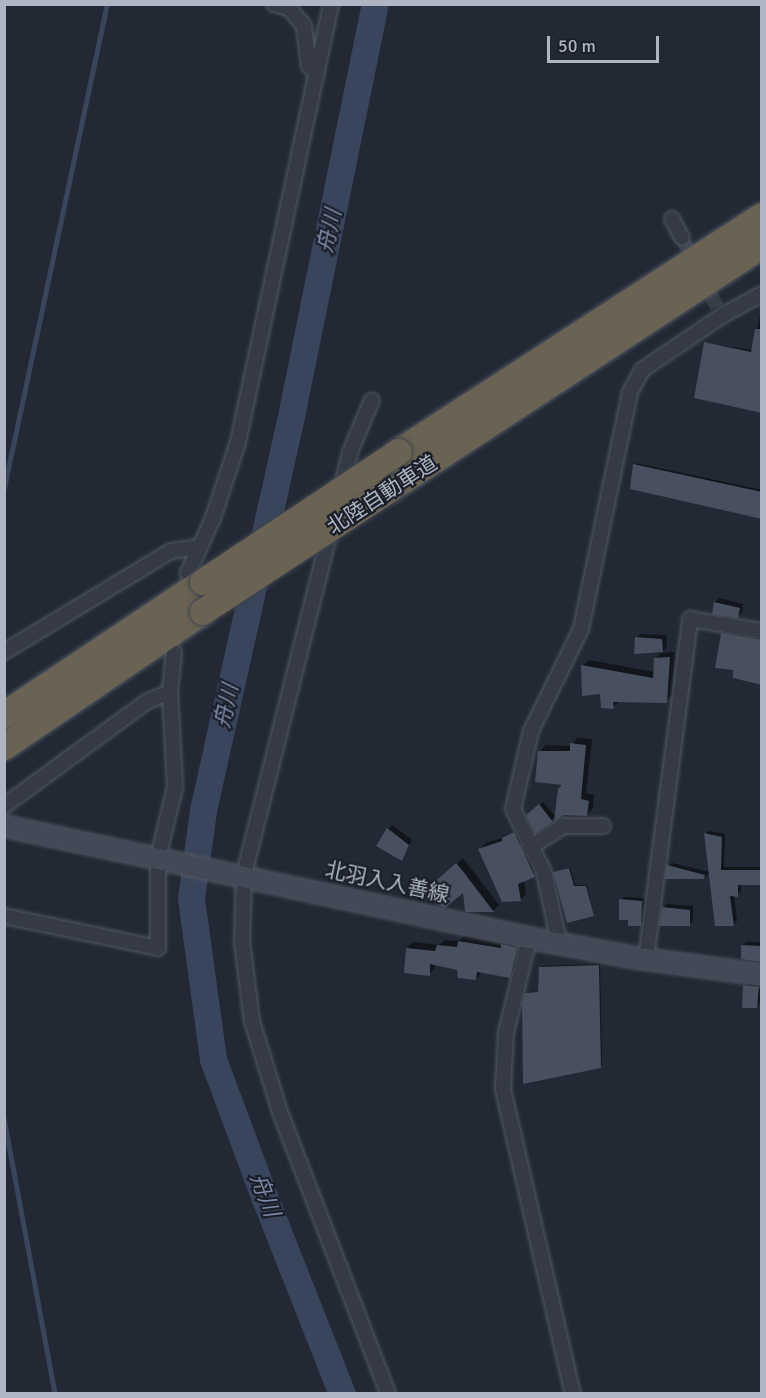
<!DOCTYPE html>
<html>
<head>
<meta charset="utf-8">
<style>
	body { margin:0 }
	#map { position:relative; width:766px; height:1398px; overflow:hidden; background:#222834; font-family:Signika,"Noto Sans JP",sans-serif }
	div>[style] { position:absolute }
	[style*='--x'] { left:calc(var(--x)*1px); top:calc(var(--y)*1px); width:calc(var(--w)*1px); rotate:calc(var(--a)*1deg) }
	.shadow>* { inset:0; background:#0007 }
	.stream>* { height:4.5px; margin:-2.25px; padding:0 2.25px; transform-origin:2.25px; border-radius:2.25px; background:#39455c }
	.river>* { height:27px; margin:-13.5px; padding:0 13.5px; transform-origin:13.5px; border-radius:13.5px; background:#39455c }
	.building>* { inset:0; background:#484f5e }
	.minor-tunnel>* { height:14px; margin-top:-7px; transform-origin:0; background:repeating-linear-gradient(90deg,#373d49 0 14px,transparent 0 21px) }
	.roads { filter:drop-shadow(0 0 2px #525863) drop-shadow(0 0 2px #525863) }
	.minor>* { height:14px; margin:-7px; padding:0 7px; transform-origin:7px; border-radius:7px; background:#353a45 }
	.secondary>* { height:20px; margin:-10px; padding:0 10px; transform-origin:10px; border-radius:10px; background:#444957 }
	.motorway>* { height:26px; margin:-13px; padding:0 13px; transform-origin:13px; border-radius:13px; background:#6a6353 }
	.bridges { filter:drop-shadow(0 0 2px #3f454f) drop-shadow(0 0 2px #3f454f) }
	.motorway-bridge>* { height:26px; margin:-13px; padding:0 13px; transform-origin:13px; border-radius:13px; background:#6a6353 }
	span { translate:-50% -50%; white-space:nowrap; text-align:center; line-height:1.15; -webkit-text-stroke:4.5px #1b1f29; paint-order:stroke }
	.street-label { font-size:21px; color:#afb5c2 }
	.water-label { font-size:22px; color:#7b8aa7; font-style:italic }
	.frame { position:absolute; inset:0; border:6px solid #afb5c2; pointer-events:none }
	.scale { position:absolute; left:547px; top:36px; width:112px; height:27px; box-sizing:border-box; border:3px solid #afb5c2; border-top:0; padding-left:8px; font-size:18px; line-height:21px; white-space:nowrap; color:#afb5c2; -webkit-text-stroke:4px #1b1f29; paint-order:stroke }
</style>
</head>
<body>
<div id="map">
	<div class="shadow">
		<div style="clip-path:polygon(762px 305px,762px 412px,705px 343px,753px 350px)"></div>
		<div style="clip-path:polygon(636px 463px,762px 490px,762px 517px,632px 488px)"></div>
		<div style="clip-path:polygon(719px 598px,743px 604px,742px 612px,738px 616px,715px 602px)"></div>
		<div style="clip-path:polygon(729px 628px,762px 633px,762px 684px,734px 669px,722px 634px)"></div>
		<div style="clip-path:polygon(640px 634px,666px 635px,667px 647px,663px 651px,636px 638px)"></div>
		<div style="clip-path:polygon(675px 652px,672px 695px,666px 701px,619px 702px,613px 707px,583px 666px,589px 660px,655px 672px,655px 659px,661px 653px)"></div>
		<div style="clip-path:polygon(577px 738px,592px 739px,586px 793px,594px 795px,593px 808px,587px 814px,540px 751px,546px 745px,571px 746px)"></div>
		<div style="clip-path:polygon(543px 802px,556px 817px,536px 831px,532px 811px)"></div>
		<div style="clip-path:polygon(392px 825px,412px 840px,402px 859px,388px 829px)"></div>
		<div style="clip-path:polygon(521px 827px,541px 870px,524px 880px,526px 894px,520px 900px,480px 849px,486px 843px,505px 837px)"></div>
		<div style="clip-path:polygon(709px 831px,725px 834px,724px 867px,762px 867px,762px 884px,741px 884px,741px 892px,734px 895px,737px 921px,733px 925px,705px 834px)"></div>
		<div style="clip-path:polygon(463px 858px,499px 905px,494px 910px,466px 911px,465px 890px,427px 890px)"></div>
		<div style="clip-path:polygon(672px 863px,710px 872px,704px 878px,669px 866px)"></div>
		<div style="clip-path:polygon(570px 867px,575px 885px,587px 885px,593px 914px,555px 872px)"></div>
		<div style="clip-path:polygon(624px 897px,645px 898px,644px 921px,641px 925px,629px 918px,620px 900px)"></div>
		<div style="clip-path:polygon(667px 904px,693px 906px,693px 921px,689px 925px,663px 908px)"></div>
		<div style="clip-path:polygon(465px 935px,505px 943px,522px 942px,515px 971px,510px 976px,482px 972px,476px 979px,459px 969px,435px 964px,435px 968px,429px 974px,407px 948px,413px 942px,439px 945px,445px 940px,459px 941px)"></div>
		<div style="clip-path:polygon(746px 942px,762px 942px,762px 960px,742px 946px)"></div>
		<div style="clip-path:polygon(600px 964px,602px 1065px,600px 1067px,526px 993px,539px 991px,542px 966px)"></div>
		<div style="clip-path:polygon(749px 981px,762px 983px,760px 1002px,756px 1006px,745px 985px)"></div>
	</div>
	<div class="stream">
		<div style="--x:4;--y:488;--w:495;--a:-78"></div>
		<div style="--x:4;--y:1118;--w:281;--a:79.5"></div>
	</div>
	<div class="river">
		<div style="--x:342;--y:1394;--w:210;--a:-111.5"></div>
		<div style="--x:265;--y:1199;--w:149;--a:-110.4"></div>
		<div style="--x:213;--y:1059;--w:162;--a:-97.8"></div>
		<div style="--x:191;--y:898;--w:89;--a:-82.2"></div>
		<div style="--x:203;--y:810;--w:414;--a:-77.4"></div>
		<div style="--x:293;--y:406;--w:410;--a:-78.5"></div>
	</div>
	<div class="building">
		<div style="clip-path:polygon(755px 329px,762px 329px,762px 413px,694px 398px,704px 342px,751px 352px)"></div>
		<div style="clip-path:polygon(633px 464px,762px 492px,762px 519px,630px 489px)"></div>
		<div style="clip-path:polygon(714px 602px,740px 608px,738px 618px,712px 614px)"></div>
		<div style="clip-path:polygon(721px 633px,762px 640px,762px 685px,733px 678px,733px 670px,715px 668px)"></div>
		<div style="clip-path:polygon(635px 637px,662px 639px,663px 652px,634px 654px)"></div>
		<div style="clip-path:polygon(670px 657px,667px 703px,613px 702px,614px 709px,601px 708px,600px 694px,582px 696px,581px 665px,653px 678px,654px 658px)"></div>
		<div style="clip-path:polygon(570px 743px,586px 745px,581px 799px,589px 801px,587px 816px,564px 815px,554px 821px,558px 789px,562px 785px,535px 782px,538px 751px,570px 751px)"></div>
		<div style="clip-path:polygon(539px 804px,553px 822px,535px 833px,526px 815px)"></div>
		<div style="clip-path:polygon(387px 828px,409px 845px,402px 861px,376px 846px)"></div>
		<div style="clip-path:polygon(514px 832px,535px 877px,518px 884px,521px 901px,502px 902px,478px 849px,502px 841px,502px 838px)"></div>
		<div style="clip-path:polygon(704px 833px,722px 837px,721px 870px,760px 870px,761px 885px,738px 885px,738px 897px,730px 896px,734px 926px,715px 926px)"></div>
		<div style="clip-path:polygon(456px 863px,462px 870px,494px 912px,465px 912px,463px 893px,445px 908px,419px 896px)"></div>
		<div style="clip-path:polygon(667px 865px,705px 875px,704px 879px,665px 879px)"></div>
		<div style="clip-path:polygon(569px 868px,574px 886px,586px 886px,594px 916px,567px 923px,553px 872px)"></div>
		<div style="clip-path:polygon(619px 899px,642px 901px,641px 926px,628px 926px,628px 920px,619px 920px)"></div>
		<div style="clip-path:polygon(662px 907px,690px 910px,690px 926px,659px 926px)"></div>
		<div style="clip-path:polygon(458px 941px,501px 948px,501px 944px,517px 948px,510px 978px,477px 972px,476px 980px,458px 978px,457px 970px,430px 964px,430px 976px,404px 973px,406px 948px,435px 951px,437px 945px,457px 947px)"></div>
		<div style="clip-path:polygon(741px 945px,762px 946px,762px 962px,741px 959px)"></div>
		<div style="clip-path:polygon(599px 965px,601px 1068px,523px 1084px,522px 1004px,525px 993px,538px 992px,539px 967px)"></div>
		<div style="clip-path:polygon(743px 985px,759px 987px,757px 1008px,742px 1008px)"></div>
	</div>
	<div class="minor-tunnel">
		<div style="--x:682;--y:238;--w:77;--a:63.1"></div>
	</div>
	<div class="roads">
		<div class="minor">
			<div style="--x:274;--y:4;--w:16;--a:15"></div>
			<div style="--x:289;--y:8;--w:23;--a:50"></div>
			<div style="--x:304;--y:26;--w:40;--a:82.9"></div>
			<div style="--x:309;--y:66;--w:11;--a:45"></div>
			<div style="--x:672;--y:219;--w:21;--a:62"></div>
			<div style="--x:341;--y:489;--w:38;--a:-76"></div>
			<div style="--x:350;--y:452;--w:56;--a:-67.1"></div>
			<div style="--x:331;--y:528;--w:358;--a:104.1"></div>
			<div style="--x:244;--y:875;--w:67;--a:91.7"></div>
			<div style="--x:242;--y:942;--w:80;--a:82.8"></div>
			<div style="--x:252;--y:1021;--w:95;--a:72.9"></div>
			<div style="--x:280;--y:1112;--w:302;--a:69"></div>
			<div style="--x:200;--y:547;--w:32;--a:-66"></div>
			<div style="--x:213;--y:518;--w:80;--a:-71.8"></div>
			<div style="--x:238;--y:442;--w:448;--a:-78"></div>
			<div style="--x:4;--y:652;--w:195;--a:-31.2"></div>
			<div style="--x:171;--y:551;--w:29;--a:-8"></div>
			<div style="--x:200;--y:547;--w:29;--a:115"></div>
			<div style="--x:4;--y:806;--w:176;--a:-36.2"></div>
			<div style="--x:146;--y:702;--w:26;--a:-23"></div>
			<div style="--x:530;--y:847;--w:39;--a:-32"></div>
			<div style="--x:563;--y:826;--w:40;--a:0"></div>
			<div style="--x:4;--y:916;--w:157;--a:11.7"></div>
			<div style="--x:158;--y:948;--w:90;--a:-90"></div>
			<div style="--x:158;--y:858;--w:73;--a:-76.5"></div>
			<div style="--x:175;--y:787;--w:95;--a:-93"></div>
			<div style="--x:170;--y:692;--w:40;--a:-84.3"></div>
			<div style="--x:529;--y:938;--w:98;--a:103.6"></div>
			<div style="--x:506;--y:1033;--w:56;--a:93.1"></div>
			<div style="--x:503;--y:1089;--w:313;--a:77.1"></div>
			<div style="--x:559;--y:942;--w:72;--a:-102.1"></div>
			<div style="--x:544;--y:872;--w:70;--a:-116.2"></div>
			<div style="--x:513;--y:809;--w:80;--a:-77"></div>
			<div style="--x:531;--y:731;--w:114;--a:-63.9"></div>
			<div style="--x:581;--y:629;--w:242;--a:-78.3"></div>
			<div style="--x:630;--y:392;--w:25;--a:-61"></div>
			<div style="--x:642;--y:370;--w:98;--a:-34.2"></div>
			<div style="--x:723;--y:315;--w:44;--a:-28.3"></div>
			<div style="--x:646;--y:959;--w:343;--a:-82.6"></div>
			<div style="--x:690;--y:619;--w:73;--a:9.5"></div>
		</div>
		<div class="secondary">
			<div style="--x:4;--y:826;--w:537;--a:12.04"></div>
			<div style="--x:529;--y:938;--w:110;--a:10.5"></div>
			<div style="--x:637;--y:958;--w:126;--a:7.7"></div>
		</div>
		<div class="motorway">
			<div style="--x:399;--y:452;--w:433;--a:-33"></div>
			<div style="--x:390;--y:489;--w:444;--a:-33.2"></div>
			<div style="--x:4;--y:715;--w:239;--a:-33.8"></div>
			<div style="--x:4;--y:747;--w:240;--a:-34.2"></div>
		</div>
	</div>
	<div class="bridges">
		<div class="motorway-bridge">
			<div style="--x:203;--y:582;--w:235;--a:-33.6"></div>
			<div style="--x:203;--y:612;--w:224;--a:-33.3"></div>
		</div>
	</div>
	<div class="street-label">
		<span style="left:382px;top:495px;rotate:-33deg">北陸自動車道</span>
		<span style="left:387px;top:882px;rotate:12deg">北羽入入善線</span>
	</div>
	<div class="water-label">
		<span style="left:329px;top:231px;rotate:-78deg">舟川</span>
		<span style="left:226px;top:706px;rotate:-78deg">舟川</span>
		<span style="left:265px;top:1195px;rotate:69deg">舟川</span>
	</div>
	<div class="frame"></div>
	<div class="scale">50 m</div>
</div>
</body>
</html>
